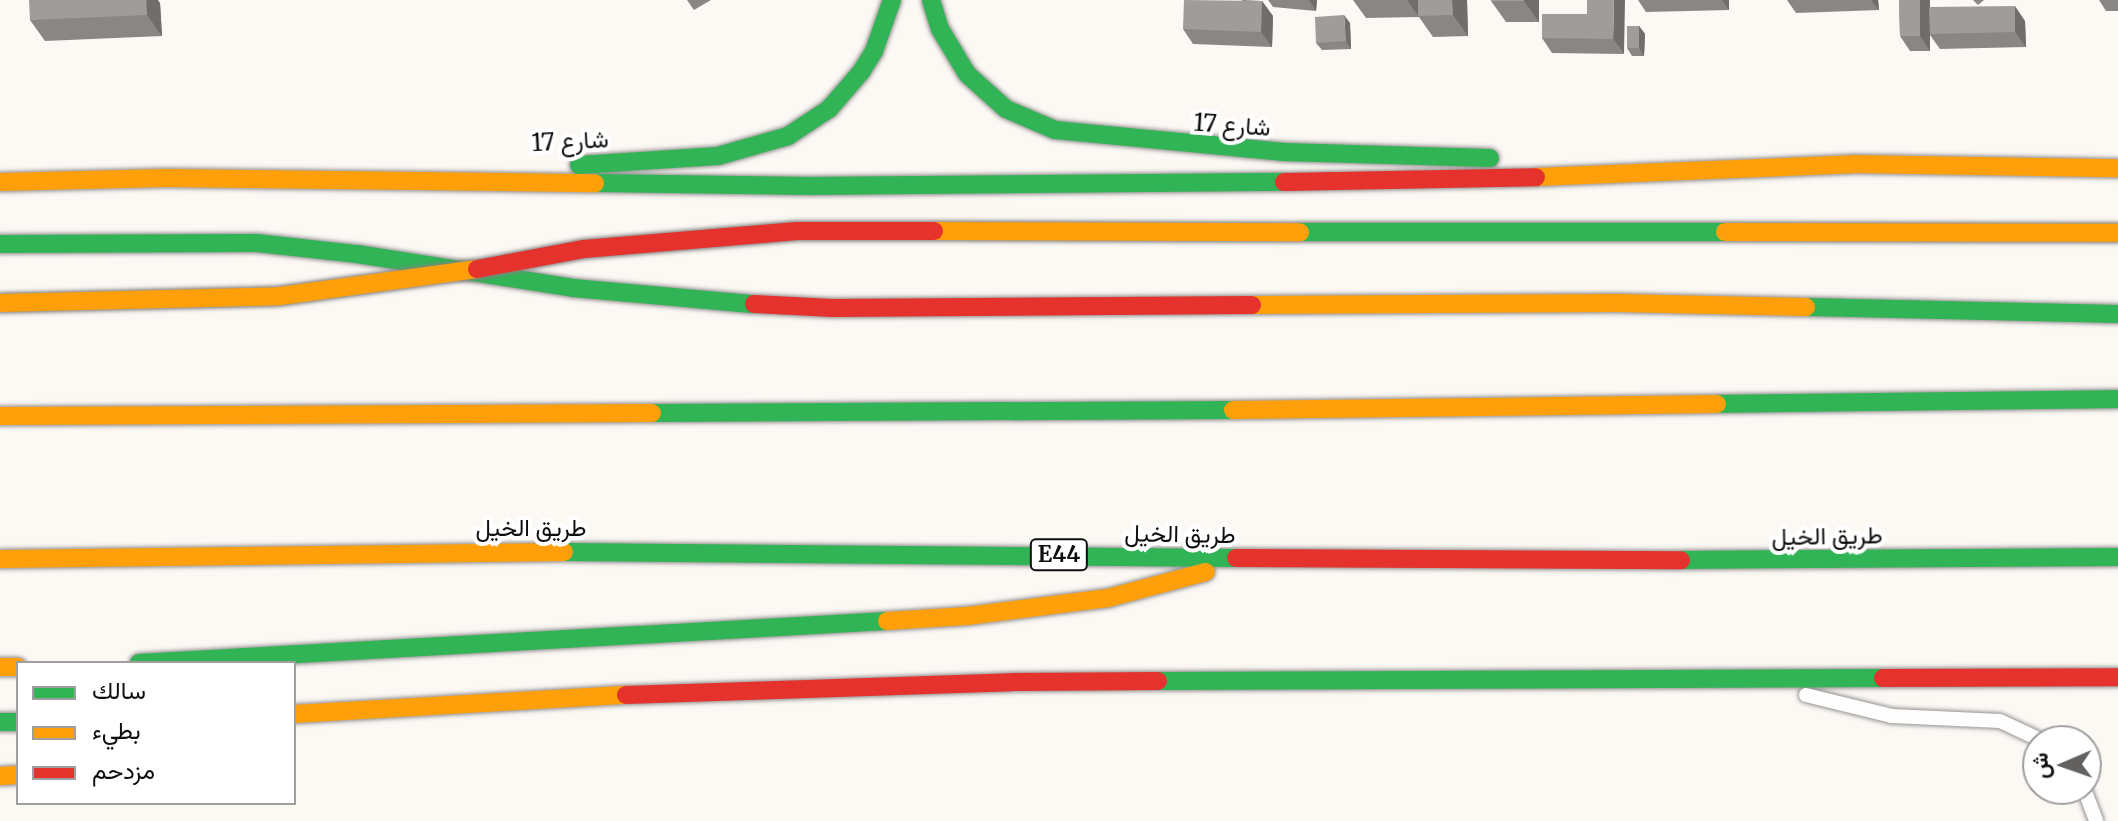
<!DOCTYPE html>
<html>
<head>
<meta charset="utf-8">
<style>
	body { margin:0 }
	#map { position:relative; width:2118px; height:821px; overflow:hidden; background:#fcf9f5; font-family:Merriweather,Vazirmatn,serif }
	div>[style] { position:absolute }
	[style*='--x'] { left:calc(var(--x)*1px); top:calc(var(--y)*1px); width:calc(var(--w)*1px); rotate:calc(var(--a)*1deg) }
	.roads { filter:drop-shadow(0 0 2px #969493) drop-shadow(0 0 2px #969493) }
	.lane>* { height:14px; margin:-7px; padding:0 7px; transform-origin:7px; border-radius:7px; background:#fffefe }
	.fast>* { height:18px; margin:-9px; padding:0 9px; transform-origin:9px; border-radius:9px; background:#30b455 }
	.slow>* { height:18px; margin:-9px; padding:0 9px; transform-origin:9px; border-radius:9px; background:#ff9f0a }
	.jam>* { height:18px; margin:-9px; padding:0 9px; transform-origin:9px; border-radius:9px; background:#e5322d }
	.bridges { filter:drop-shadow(0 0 2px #838280) drop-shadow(0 0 2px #838280) }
	.fast-bridge>* { height:18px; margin:-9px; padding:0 9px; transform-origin:9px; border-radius:9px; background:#30b455 }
	.slow-bridge>* { height:18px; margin:-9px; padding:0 9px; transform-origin:9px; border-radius:9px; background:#ff9f0a }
	.jam-bridge>* { height:18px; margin:-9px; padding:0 9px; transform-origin:9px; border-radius:9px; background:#e5322d }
	.wall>* { inset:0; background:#8a8684 }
	.shaded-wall>* { inset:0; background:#706d6c }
	.building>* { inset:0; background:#a09c9a }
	span { translate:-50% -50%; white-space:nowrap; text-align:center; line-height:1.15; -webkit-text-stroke:8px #fff; paint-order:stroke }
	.shield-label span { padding:2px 6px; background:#fff; border:2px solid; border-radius:6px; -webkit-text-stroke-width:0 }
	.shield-label { font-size:22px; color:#0f0f0f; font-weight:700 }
	.street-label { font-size:24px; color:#0f0f0f }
	.legend { position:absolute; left:16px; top:661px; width:280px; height:144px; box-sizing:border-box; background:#fff; border:2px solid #9f9f9f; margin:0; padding:10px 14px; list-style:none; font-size:24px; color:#0f0f0f }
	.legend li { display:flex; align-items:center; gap:16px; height:40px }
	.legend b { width:40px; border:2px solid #9f9f9f }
	.north { position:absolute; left:2022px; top:725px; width:80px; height:80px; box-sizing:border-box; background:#fff; border:2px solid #9f9f9f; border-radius:50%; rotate:268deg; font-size:22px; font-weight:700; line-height:32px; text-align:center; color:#0f0f0f }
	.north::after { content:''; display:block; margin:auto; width:28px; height:36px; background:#626160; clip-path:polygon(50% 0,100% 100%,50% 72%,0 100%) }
</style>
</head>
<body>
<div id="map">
	<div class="roads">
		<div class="lane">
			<div style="--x:1806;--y:695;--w:89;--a:13.7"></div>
			<div style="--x:1892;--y:716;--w:108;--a:2.7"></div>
			<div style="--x:2000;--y:721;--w:47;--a:24.9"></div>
			<div style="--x:2084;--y:789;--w:34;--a:69"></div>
		</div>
		<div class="fast">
			<div style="--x:931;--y:0;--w:30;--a:73"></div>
			<div style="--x:940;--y:29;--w:52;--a:59"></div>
			<div style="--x:967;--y:74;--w:52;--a:41.9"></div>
			<div style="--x:1006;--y:109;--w:53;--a:23.2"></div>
			<div style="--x:1055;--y:130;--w:230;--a:5.5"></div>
			<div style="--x:1284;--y:152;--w:206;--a:1.7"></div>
			<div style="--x:579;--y:165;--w:139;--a:-3.7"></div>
			<div style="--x:718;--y:156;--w:73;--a:-15.9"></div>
			<div style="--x:788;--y:136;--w:49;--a:-33.4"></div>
			<div style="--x:829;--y:109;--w:49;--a:-49.1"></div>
			<div style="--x:861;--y:72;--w:25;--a:-58"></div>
			<div style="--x:874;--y:51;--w:54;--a:-70.6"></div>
			<div style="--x:595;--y:183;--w:217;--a:0.8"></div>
			<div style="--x:812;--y:186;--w:472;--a:-0.5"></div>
			<div style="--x:0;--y:244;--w:257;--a:-0.2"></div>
			<div style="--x:257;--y:243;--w:101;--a:6.3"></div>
			<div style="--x:357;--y:254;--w:219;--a:8.9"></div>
			<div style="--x:573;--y:288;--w:182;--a:5.1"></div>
			<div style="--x:1806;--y:307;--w:312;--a:1.3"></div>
			<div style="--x:1717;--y:404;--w:401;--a:-0.7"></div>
			<div style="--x:652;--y:413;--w:581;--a:-0.3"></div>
			<div style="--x:564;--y:552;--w:672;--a:0.51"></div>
			<div style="--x:1681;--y:560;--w:437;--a:-0.4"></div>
			<div style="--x:139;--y:663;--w:749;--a:-3.21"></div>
			<div style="--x:1158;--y:681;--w:725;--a:-0.24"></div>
			<div style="--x:0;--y:722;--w:18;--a:0"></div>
		</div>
		<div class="slow">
			<div style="--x:1536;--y:177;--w:317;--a:-2.3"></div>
			<div style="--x:1853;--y:164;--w:265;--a:0.9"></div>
			<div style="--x:0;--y:182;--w:165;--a:-1.4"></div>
			<div style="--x:165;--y:178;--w:430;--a:0.7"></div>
			<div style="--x:1252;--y:305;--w:366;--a:-0.3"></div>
			<div style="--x:1618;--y:303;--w:188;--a:1.2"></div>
			<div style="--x:1233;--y:410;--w:484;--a:-0.7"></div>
			<div style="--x:0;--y:416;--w:652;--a:-0.26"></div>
			<div style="--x:0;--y:559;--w:564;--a:-0.71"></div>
			<div style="--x:887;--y:621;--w:80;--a:-3.6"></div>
			<div style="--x:967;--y:616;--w:142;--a:-7.3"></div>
			<div style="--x:1108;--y:598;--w:101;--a:-14.9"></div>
			<div style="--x:0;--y:667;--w:18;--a:0"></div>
			<div style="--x:294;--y:714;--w:333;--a:-3.3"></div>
			<div style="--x:0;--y:776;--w:18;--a:-3"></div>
		</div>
		<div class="jam">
			<div style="--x:1284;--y:182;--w:252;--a:-1.1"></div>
			<div style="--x:754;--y:304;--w:78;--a:2.9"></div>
			<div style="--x:832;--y:308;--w:420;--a:-0.4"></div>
			<div style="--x:1236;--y:558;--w:445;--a:0.3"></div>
			<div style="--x:1883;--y:678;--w:235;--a:-0.2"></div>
			<div style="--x:626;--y:695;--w:386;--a:-1.9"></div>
			<div style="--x:1012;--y:682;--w:146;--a:-0.4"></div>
		</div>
	</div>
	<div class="bridges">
		<div class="fast-bridge">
			<div style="--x:1300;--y:232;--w:425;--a:0"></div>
		</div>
		<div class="slow-bridge">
			<div style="--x:934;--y:231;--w:366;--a:0.2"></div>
			<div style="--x:1725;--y:232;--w:393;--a:0.1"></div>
			<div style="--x:0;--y:303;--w:280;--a:-1.4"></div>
			<div style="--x:280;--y:296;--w:199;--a:-7.8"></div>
		</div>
		<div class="jam-bridge">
			<div style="--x:477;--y:269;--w:109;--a:-10.6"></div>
			<div style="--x:584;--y:249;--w:214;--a:-4.8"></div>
			<div style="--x:797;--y:231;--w:137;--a:0"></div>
		</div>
	</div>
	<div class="wall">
		<div style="clip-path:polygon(687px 0,711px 0,694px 10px)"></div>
		<div style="clip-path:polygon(1243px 0,1262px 1px,1273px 16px,1272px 47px,1193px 44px,1183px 29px)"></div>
		<div style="clip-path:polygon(1268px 0,1317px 0,1316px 11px,1273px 7px)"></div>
		<div style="clip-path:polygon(1353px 0,1467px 0,1468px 36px,1433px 37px,1419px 17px,1366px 18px)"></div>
		<div style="clip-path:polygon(1539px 0,1539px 22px,1506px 22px,1491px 1px)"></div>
		<div style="clip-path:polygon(1587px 0,1624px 54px,1552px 53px,1542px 38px,1587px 14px)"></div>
		<div style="clip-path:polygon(1638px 0,1729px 0,1729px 10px,1646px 12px)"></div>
		<div style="clip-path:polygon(1787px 0,1878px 0,1879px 10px,1796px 13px)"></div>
		<div style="clip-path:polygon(1899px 0,1930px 0,1930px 7px,2025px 21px,2026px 47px,1940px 49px,1930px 35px,1930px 51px,1910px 51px,1900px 36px)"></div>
		<div style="clip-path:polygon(1973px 0,1984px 0,1978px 5px)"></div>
		<div style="clip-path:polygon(2099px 0,2118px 0,2118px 11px,2106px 11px)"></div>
		<div style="clip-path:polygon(160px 3px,162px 36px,45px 41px,30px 20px)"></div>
		<div style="clip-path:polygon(1350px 23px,1351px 49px,1322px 50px,1316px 43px)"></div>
		<div style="clip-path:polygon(1639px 26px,1645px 34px,1644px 56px,1632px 56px,1627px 48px)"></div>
	</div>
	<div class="shaded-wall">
		<div style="clip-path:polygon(146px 0,158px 0,160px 3px,162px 36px,147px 15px)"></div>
		<div style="clip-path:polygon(1309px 0,1317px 0,1316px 11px)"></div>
		<div style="clip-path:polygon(1407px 0,1419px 0,1419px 17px)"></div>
		<div style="clip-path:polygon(1452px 0,1467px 0,1468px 36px,1453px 15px)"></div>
		<div style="clip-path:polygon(1524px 0,1539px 0,1539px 22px,1524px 1px)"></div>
		<div style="clip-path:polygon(1614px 0,1625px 0,1624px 54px,1613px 39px)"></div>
		<div style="clip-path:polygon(1722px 0,1729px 0,1729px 10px)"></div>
		<div style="clip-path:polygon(1871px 0,1878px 0,1879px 10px)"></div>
		<div style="clip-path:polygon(1920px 0,1930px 0,1930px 51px,1920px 36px)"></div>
		<div style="clip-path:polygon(1262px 1px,1273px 16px,1272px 47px,1261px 32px)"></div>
		<div style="clip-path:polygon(2015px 6px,2025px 21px,2026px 47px,2015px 32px)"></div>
		<div style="clip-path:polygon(1344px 15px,1350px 23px,1351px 49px,1346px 41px)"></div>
		<div style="clip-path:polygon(1639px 26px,1645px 34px,1644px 56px,1639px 48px)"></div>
	</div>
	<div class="building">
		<div style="clip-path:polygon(29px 0,146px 0,147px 15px,30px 20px)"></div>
		<div style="clip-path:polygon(1184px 0,1262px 1px,1261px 32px,1183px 29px)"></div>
		<div style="clip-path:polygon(1418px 0,1452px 0,1453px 15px,1418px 16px)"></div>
		<div style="clip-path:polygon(1491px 0,1524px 0,1524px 1px,1491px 1px)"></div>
		<div style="clip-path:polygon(1587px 0,1614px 0,1613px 39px,1542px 38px,1542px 14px,1587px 14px)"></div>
		<div style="clip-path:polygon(1899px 0,1920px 0,1920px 36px,1900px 36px)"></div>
		<div style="clip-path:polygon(2015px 6px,2015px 32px,1930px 34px,1929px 7px)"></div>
		<div style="clip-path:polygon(1344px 15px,1346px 41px,1316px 43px,1315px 17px)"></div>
		<div style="clip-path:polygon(1627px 26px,1639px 26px,1639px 48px,1627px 48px)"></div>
	</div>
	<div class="shield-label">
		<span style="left:1059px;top:555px">E44</span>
	</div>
	<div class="street-label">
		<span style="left:1232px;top:125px;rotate:4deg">17 شارع</span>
		<span style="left:570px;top:141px;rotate:-3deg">17 شارع</span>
		<span style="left:531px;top:528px">طريق الخيل</span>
		<span style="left:1180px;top:534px;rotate:1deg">طريق الخيل</span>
		<span style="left:1827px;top:536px;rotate:-1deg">طريق الخيل</span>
	</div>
	<ul class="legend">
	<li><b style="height:10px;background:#30b455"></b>سالك</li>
	<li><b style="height:10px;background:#ff9f0a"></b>بطيء</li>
	<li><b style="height:10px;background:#e5322d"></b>مزدحم</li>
	</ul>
	<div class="north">ش</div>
</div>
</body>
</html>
